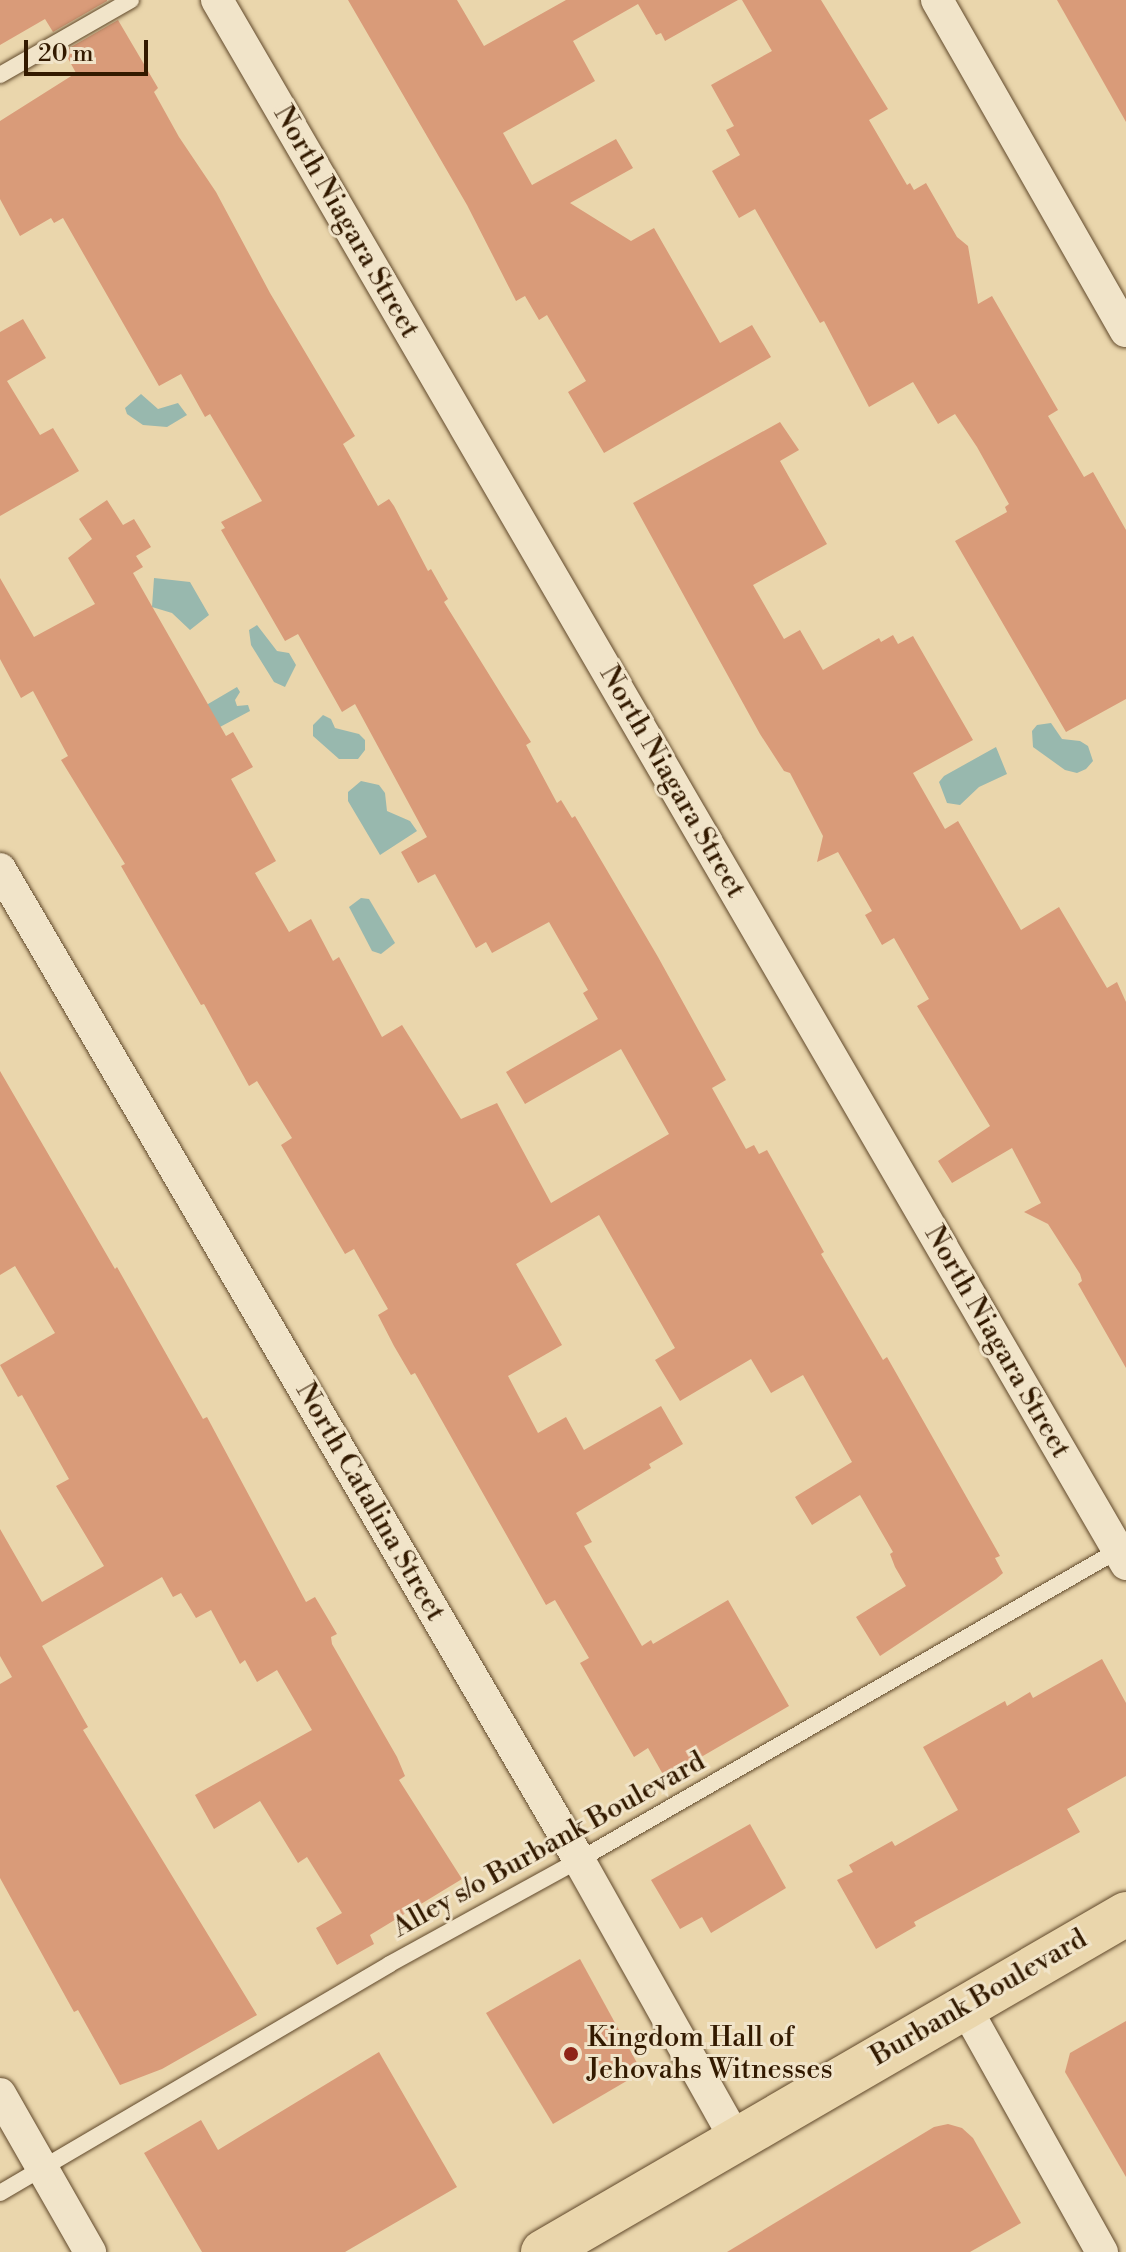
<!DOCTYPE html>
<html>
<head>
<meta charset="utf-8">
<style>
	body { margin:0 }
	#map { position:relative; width:1126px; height:2252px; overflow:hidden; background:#ead6ac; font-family:"Libre Bodoni",serif }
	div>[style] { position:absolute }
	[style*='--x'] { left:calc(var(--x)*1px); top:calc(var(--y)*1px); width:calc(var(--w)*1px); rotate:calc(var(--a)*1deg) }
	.water>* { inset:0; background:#98b8ae }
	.building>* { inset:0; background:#d99b79 }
	.roads { filter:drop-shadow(0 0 2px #61492b) drop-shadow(0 0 2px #61492b) }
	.service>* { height:16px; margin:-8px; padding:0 8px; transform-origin:8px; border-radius:8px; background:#f1e4c9 }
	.minor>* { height:32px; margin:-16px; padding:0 16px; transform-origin:16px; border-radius:16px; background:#f1e4c9 }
	.primary>* { height:44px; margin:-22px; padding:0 22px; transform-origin:22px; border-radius:22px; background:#ead6ac }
	.dots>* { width:22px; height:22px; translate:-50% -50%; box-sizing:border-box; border:4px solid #f1e4c9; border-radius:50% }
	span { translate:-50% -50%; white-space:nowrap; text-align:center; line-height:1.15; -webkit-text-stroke:6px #f1e4c9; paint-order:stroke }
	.street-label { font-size:28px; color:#331a00 }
	.poi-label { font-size:28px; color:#331a00 }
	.left { translate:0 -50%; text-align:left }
	.scale { position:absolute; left:24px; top:40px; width:124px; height:36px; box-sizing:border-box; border:4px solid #331a00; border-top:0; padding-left:10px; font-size:24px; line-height:28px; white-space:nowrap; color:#331a00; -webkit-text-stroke:6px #f1e4c9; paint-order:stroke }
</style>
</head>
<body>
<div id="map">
	<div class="water">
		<div style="clip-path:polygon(141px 394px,158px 409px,178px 403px,187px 415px,167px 427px,143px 425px,127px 414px,125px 408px)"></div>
		<div style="clip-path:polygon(154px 578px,190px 582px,209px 615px,190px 630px,172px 613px,152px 607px)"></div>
		<div style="clip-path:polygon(257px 625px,277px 651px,289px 653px,296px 665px,285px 687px,274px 682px,251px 645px,249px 630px)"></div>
		<div style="clip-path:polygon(237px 687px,240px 692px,235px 700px,237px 706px,248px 705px,250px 711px,203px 736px,191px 714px)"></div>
		<div style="clip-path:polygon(323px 715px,331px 719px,335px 728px,359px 734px,365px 740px,365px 750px,358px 759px,339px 759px,313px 736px,313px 725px)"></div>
		<div style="clip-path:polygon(1051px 723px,1062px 739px,1080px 741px,1088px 746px,1093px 761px,1086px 769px,1077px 773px,1065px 770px,1033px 747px,1032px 731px,1037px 725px)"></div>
		<div style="clip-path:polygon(996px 747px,1007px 774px,979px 787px,960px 805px,947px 803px,939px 782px,944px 776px)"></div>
		<div style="clip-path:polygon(361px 781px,379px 785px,385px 793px,387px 811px,410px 821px,417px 831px,380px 855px,348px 801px,348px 792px)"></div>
		<div style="clip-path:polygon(361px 898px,369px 899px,395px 943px,381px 954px,372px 951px,349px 907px)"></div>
	</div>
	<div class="building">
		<div style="clip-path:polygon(0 0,107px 0,107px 1px,53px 32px,45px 19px,0 45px)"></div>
		<div style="clip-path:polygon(348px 0,457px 0,484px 46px,566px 0,738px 0,665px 41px,661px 33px,656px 35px,638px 4px,573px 41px,595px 81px,503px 133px,532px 185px,616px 139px,633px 168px,570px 203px,631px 241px,654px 228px,720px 343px,752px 325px,771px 357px,604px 453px,568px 392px,586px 381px,547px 315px,539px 320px,525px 296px,516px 301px,467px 205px)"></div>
		<div style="clip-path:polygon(742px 0,821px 0,888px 109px,869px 120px,907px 185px,910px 183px,914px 190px,926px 183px,957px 237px,968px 246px,978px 304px,992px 296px,1058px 410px,1048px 416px,1084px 477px,1093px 472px,1126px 530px,1126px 699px,1066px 732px,955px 541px,1007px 512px,1005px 507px,1009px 504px,977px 447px,955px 414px,938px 424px,913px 382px,869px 407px,824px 321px,820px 323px,755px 209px,739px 218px,712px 171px,740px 155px,726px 130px,734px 126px,711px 85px,772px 51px)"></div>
		<div style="clip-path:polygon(1057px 0,1126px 0,1126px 122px)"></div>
		<div style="clip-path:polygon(118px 20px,158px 88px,154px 92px,179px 137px,216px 192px,270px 293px,355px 436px,343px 444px,378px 506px,389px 499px,394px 506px,428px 571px,431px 569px,448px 599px,444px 602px,531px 742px,526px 745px,557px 803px,561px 800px,572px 818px,575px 816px,658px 957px,726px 1080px,712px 1088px,746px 1149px,754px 1145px,759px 1154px,767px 1150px,824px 1252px,821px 1254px,883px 1360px,887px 1357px,1000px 1556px,995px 1558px,1003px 1573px,996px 1579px,880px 1656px,856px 1617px,906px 1586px,895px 1567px,890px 1554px,893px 1552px,860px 1495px,812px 1525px,795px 1497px,852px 1462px,803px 1375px,771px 1393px,751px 1359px,680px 1401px,655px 1360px,675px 1348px,599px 1215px,516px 1264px,562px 1345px,508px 1376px,538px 1433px,566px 1417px,584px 1450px,661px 1406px,683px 1444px,649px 1464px,651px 1468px,576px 1513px,592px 1542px,584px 1546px,642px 1646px,651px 1640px,653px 1644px,728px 1600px,789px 1706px,665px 1778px,648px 1748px,634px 1757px,580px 1663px,589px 1658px,555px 1600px,546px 1605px,415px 1373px,411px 1375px,394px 1346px,378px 1315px,388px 1309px,354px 1249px,345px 1254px,281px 1145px,292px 1138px,257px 1081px,249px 1086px,204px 1004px,201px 1005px,121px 866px,125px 864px,61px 760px,68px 756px,33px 691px,21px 698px,0 659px,0 578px,34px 637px,95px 604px,68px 558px,92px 539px,79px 519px,107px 500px,123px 525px,134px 519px,151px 547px,136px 556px,143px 567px,133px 573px,226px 736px,233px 732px,253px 767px,231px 779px,276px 861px,255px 873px,289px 932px,311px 919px,333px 961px,339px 957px,382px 1037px,402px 1025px,461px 1119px,497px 1103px,551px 1203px,669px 1134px,621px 1049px,525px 1104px,506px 1072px,598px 1019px,583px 993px,588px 990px,549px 922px,492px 953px,486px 942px,476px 948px,435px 874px,418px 883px,401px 852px,427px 837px,355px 704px,342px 712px,298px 634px,285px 641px,221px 530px,225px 528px,221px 522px,262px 501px,210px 414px,205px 417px,181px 374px,159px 386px,63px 218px,54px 223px,51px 218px,20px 236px,0 199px,0 121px,76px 73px,64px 51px)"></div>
		<div style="clip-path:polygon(23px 319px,46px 358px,7px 381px,40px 435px,53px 428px,79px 471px,0 516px,0 332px)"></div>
		<div style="clip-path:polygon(780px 422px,799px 450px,780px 461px,827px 544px,753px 585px,784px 639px,800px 630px,823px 670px,879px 638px,881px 642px,893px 635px,898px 644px,913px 636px,973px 740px,913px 773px,945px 829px,958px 821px,1021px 930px,1059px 907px,1107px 988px,1117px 982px,1126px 1002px,1126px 1368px,1078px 1284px,1082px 1281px,1080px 1274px,1048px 1224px,1024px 1212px,1041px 1203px,1012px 1148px,952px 1183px,938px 1161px,990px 1126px,917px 1006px,929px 999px,894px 938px,882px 945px,865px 915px,872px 911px,838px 852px,817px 862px,823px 836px,790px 773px,784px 771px,760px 734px,633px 503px)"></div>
		<div style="clip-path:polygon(0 1071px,115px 1269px,117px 1267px,203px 1419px,207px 1417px,306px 1602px,315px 1597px,337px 1634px,331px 1637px,332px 1644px,397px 1757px,405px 1776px,399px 1780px,462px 1879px,370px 1935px,374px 1944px,337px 1965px,316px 1928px,342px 1913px,307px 1857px,298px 1863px,260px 1801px,214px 1829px,195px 1795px,312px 1730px,277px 1670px,257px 1682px,245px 1660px,240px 1664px,211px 1610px,196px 1618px,181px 1593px,173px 1597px,162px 1577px,42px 1646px,88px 1727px,83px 1730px,257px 2015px,162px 2069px,120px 2085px,78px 2010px,74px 2012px,0 1878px,0 1684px,12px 1677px,0 1656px,0 1529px,42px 1602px,104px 1566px,56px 1486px,69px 1479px,22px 1395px,18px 1397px,0 1365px,55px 1333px,15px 1266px,0 1275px)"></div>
		<div style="clip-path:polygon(1102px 1659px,1126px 1703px,1126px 1776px,1067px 1809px,1080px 1832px,914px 1922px,916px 1926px,876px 1949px,837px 1880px,853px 1872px,849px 1865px,892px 1841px,895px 1846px,958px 1810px,923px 1747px,1005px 1701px,1007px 1706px,1030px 1692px,1033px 1698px)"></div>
		<div style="clip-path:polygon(750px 1824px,786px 1888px,711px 1933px,702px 1917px,680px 1929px,651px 1880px)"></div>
		<div style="clip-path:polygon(580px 1959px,642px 2072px,553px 2124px,486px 2013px)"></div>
		<div style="clip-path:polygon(1126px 2021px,1126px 2177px,1065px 2072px,1070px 2053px)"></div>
		<div style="clip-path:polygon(379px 2052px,457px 2187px,345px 2252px,202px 2252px,144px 2153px,201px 2120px,218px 2150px)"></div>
		<div style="clip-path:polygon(948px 2124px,962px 2128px,973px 2138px,1021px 2223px,970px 2252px,727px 2252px,934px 2127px)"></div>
	</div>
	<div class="roads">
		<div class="service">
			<div style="--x:0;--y:75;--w:151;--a:-29.8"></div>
			<div style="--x:0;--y:2193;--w:452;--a:-30.4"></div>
			<div style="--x:390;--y:1964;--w:216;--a:-28.8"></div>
			<div style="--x:579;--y:1860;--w:626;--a:-29.88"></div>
		</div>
		<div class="minor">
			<div style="--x:217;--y:0;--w:1809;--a:59.83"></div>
			<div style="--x:937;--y:0;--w:381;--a:60.3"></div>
			<div style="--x:0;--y:869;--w:1148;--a:59.7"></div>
			<div style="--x:579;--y:1860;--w:319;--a:60.7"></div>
			<div style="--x:965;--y:2007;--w:281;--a:60.8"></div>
			<div style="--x:0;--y:2094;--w:182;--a:60.3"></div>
		</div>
		<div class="primary">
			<div style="--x:543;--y:2252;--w:674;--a:-30.1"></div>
		</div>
	</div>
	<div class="dots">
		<div style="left:571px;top:2054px;background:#8f2418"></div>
	</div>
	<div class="street-label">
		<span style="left:346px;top:222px;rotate:60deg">North Niagara Street</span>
		<span style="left:672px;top:782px;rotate:60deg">North Niagara Street</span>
		<span style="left:997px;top:1342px;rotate:60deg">North Niagara Street</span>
		<span style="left:370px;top:1502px;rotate:60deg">North Catalina Street</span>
		<span style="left:549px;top:1845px;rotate:-29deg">Alley s/o Burbank Boulevard</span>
		<span style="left:979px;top:1998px;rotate:-30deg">Burbank Boulevard</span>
	</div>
	<div class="poi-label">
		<span class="left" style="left:587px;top:2054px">Kingdom Hall of<br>Jehovahs Witnesses</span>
	</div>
	<div class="scale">20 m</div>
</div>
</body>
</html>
